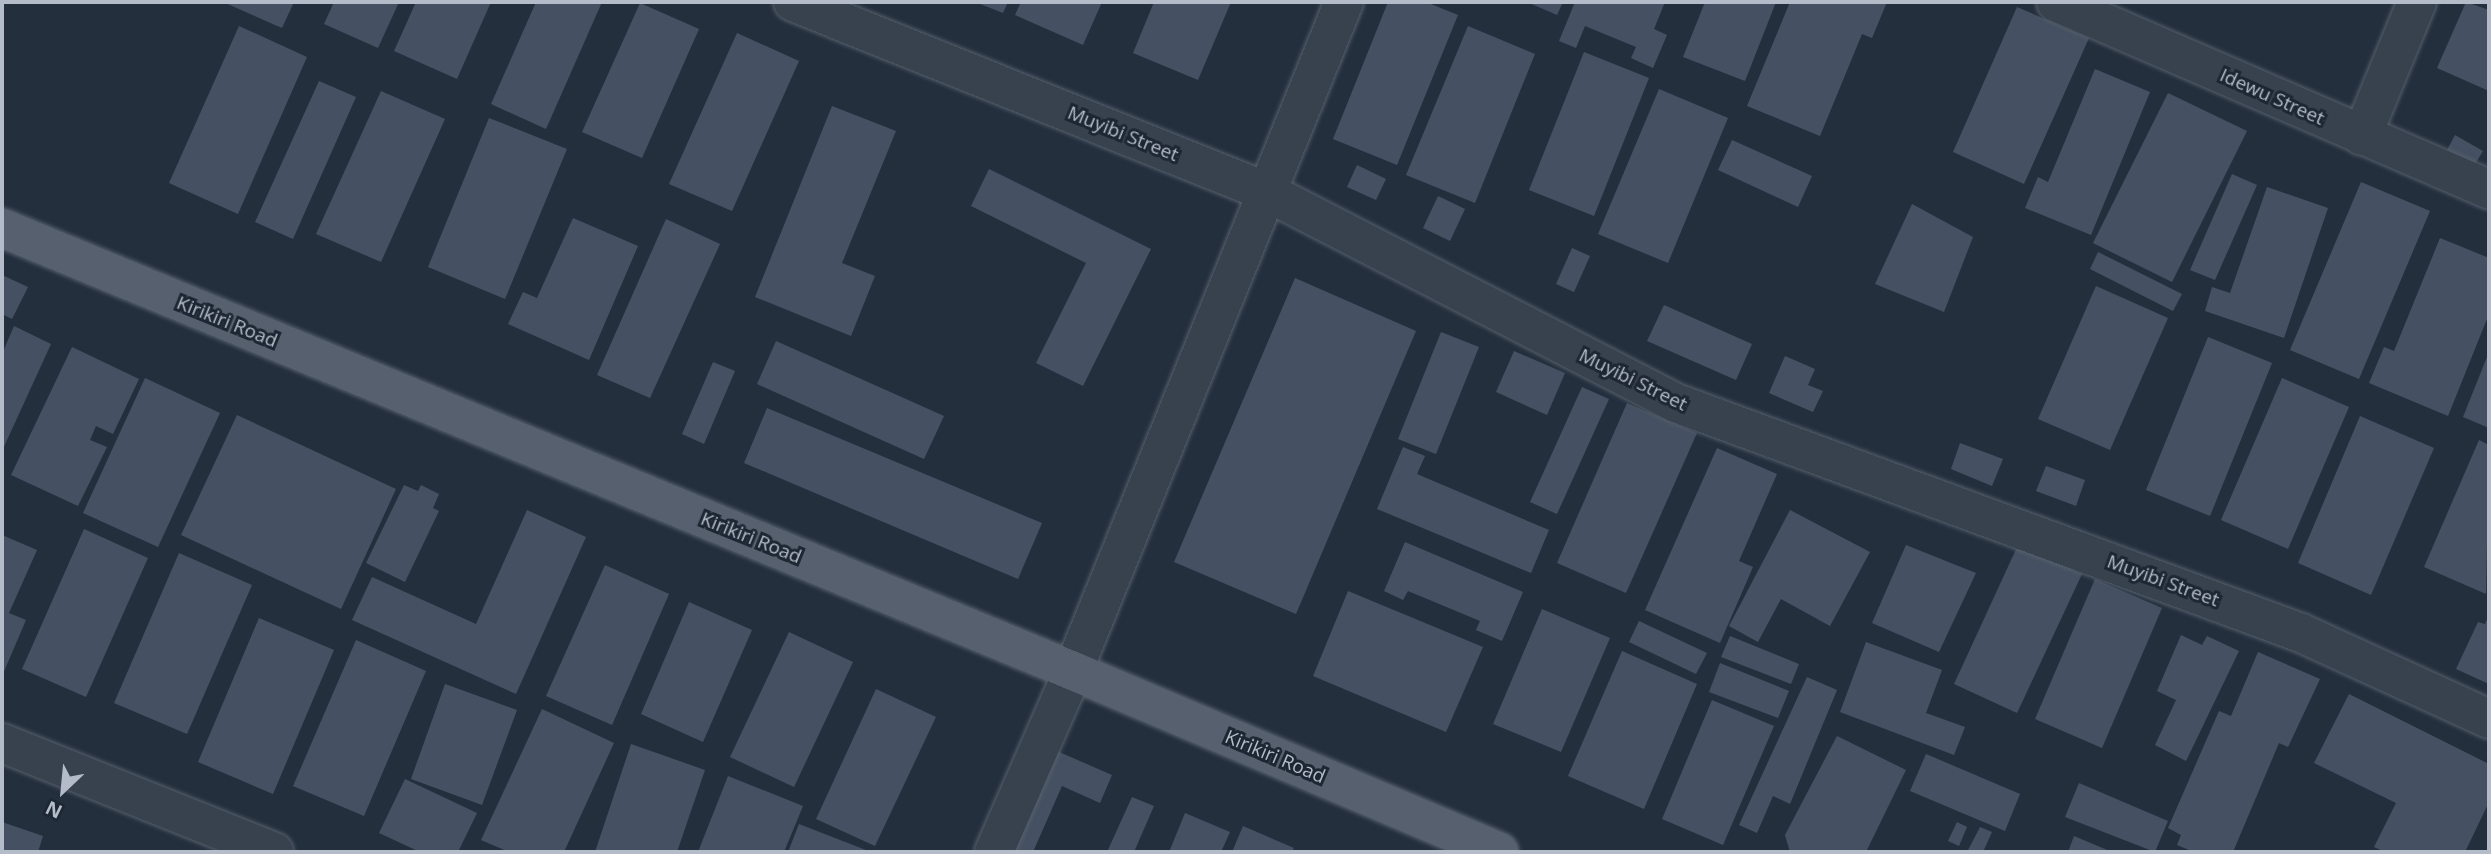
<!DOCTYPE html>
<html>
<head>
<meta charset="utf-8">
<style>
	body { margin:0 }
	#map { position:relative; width:2491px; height:854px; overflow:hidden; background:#242f3e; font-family:"Open Sans",sans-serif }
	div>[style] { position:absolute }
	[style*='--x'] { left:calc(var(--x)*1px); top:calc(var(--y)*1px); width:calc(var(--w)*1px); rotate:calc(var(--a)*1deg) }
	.building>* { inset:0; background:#455162 }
	.roads { filter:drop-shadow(0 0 2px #565f6c) drop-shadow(0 0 2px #565f6c) }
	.minor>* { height:38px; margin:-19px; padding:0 19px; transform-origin:19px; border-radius:19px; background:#38414e }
	.major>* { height:38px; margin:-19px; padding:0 19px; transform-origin:19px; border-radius:19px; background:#56606e }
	span { translate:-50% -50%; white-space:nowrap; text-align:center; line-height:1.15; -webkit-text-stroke:6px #1d2633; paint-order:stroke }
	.street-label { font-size:19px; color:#b4bcc9 }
	.frame { position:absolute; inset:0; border:4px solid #b4bcc9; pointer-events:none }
	.north { position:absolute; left:28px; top:756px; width:70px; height:70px; -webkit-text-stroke:5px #1d2633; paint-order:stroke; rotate:206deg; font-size:19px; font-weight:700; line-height:28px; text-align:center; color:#b4bcc9 }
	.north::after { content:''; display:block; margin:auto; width:24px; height:32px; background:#b4bcc9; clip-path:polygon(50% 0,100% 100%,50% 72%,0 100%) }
</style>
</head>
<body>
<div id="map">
	<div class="building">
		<div style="clip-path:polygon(223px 2px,294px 2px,282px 28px)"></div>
		<div style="clip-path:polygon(334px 2px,399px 2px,378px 48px,324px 24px)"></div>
		<div style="clip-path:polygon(416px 2px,491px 2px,457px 79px,394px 51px)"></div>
		<div style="clip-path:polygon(536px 2px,602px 2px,546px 129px,491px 104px)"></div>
		<div style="clip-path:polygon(975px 2px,1008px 2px,1003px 13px)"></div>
		<div style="clip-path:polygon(1021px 2px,1102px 2px,1083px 45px,1015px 15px)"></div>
		<div style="clip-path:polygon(1154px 2px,1231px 2px,1198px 80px,1133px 53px)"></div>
		<div style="clip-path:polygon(1388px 2px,1426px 2px,1458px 15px,1397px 165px,1333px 139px)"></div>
		<div style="clip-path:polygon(1527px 2px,1563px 2px,1557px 15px)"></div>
		<div style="clip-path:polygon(1575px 2px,1665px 2px,1654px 29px,1667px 35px,1653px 68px,1631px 58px,1636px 47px,1585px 26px,1576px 48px,1559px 41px)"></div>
		<div style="clip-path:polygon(1705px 2px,1776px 2px,1745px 81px,1683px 57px)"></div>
		<div style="clip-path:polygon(1790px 2px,1887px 2px,1872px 38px,1862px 34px,1820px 136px,1747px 106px)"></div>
		<div style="clip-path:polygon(2466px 2px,2489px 10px,2489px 91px,2437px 68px)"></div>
		<div style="clip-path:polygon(640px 3px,699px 29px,642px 158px,582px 132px)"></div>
		<div style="clip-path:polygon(2017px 7px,2089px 38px,2024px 184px,1953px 152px)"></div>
		<div style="clip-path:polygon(239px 26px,307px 57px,238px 214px,169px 183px)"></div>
		<div style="clip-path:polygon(1468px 26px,1535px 54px,1475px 203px,1406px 175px)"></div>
		<div style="clip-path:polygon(737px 33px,799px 61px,732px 211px,669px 184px)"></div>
		<div style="clip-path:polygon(1584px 52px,1649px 78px,1594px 216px,1529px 190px)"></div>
		<div style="clip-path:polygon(2095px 69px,2150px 92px,2091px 235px,2025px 208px,2038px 177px,2048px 182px)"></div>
		<div style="clip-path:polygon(319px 81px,356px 97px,293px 239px,255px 222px)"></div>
		<div style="clip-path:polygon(1659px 89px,1728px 118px,1668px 263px,1598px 234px)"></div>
		<div style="clip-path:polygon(381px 91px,445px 119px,381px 262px,316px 234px)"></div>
		<div style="clip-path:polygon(2168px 93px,2247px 131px,2172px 282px,2093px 243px)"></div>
		<div style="clip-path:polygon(832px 106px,896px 131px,842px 263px,875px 276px,851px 336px,755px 297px)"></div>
		<div style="clip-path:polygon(489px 118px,567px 149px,505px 299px,428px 267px)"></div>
		<div style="clip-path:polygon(2455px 135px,2483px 151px,2474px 166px,2447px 150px)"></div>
		<div style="clip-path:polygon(1732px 140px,1812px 176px,1798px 207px,1718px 170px)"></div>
		<div style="clip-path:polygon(1357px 165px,1386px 179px,1376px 200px,1347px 187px)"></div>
		<div style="clip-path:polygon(989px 169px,1151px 249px,1083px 386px,1036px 363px,1086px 263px,971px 206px)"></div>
		<div style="clip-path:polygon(2232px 174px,2257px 185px,2215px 280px,2190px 270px)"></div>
		<div style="clip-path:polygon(2361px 182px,2430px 211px,2359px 379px,2290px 350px)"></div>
		<div style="clip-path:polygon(2267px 187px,2328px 208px,2284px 338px,2205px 311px,2212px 287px,2230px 293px)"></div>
		<div style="clip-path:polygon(1438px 196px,1465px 209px,1450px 241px,1423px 228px)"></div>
		<div style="clip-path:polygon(1912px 204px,1973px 237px,1944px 312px,1875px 284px)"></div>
		<div style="clip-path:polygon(573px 218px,638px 246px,589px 360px,508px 324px,523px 292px,537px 298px)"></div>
		<div style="clip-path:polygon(666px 219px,720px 244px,650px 398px,597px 375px)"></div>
		<div style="clip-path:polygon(2440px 238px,2489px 258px,2489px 314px,2448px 416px,2369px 383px,2384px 347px,2394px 351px)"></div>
		<div style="clip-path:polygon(1572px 248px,1590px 256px,1574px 292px,1556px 284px)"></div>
		<div style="clip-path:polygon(2098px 252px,2182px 294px,2173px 311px,2090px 269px)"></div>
		<div style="clip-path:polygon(2px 275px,28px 287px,12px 319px,2px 314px)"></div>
		<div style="clip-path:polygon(1295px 278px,1416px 331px,1296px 614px,1174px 562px)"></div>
		<div style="clip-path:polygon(2096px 286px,2168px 318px,2110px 450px,2038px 419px)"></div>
		<div style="clip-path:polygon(1664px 305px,1752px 344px,1736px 380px,1647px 341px)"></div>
		<div style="clip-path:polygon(14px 326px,51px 344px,2px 451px,2px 354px)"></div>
		<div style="clip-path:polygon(1441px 332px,1479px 347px,1436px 454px,1398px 439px)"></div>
		<div style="clip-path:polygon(2208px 337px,2272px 363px,2210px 516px,2146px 490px)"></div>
		<div style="clip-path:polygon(776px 341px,944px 416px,924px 459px,757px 384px)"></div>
		<div style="clip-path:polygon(72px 347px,139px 379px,113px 434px,96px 426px,90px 440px,107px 447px,78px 506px,11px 475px)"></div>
		<div style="clip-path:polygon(1514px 351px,1565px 373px,1547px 415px,1496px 392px)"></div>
		<div style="clip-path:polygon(2489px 352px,2489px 428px,2463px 417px)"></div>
		<div style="clip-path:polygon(1785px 356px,1815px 369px,1808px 385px,1823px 391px,1813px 412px,1769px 393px)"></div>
		<div style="clip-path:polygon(713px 362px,735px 371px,704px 444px,682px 434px)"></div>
		<div style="clip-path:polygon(145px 378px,220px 413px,158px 547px,83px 513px)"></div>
		<div style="clip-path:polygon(2282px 378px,2349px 407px,2288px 549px,2221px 520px)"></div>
		<div style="clip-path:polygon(1582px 387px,1609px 399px,1557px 514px,1530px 502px)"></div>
		<div style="clip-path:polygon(1627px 403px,1697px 433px,1626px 593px,1557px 563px)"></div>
		<div style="clip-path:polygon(767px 408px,1042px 523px,1018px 579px,744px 463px)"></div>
		<div style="clip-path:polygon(237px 415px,396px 489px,341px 609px,181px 535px)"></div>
		<div style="clip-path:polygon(2360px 416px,2434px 448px,2371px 595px,2298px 563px)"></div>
		<div style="clip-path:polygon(2479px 440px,2489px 445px,2486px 594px,2424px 567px)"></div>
		<div style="clip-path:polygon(1960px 443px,2003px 459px,1992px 486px,1951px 469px)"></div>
		<div style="clip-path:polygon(1403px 447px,1425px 456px,1417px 474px,1549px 530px,1531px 573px,1377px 509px)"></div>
		<div style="clip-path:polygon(1717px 448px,1777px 474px,1739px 561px,1753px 567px,1720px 643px,1645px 610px)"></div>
		<div style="clip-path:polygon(2046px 466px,2085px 480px,2076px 506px,2036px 491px)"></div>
		<div style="clip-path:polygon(404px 485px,418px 491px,421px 485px,439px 494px,433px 508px,439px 511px,405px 582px,366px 563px)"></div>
		<div style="clip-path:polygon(527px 510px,586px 537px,516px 694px,352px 620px,372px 577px,476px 624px)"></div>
		<div style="clip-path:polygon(1790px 510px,1870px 552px,1830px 626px,1781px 599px,1758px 642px,1729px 626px)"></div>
		<div style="clip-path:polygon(84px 529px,148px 558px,86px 697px,22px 669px)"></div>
		<div style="clip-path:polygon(2px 535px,37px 550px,9px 613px,26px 620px,2px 676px)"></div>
		<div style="clip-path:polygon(1405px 542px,1523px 592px,1502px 641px,1476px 630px,1480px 621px,1408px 591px,1403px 600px,1384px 591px)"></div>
		<div style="clip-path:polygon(1906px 545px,1976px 573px,1939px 652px,1872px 623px)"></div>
		<div style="clip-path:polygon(2018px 545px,2082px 574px,2017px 713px,1954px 684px)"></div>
		<div style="clip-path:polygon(179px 553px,252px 585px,187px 734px,114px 703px)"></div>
		<div style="clip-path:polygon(605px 565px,669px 594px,612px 725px,546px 696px)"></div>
		<div style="clip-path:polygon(2095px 579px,2162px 608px,2102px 748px,2035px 719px)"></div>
		<div style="clip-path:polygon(1348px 591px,1483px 647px,1446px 732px,1313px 676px)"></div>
		<div style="clip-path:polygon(689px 602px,752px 630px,703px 742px,641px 714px)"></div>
		<div style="clip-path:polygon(1542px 609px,1610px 638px,1561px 752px,1493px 724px)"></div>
		<div style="clip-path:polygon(2489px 615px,2489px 684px,2456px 669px,2478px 622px,2485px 624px)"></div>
		<div style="clip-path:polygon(259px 618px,334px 650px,273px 794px,198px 762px)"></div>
		<div style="clip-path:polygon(1639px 621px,1707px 653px,1696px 674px,1629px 642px)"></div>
		<div style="clip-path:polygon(789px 632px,853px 662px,794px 787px,730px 757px)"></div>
		<div style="clip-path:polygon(2181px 635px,2202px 645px,2207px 636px,2239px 651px,2186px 761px,2155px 745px,2176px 700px,2157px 691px)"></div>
		<div style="clip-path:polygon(1730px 636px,1799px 664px,1791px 684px,1721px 657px)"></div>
		<div style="clip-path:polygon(356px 640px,426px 671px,364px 816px,293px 786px)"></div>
		<div style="clip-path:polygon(1866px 642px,1942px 670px,1926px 713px,1965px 727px,1954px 755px,1840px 712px)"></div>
		<div style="clip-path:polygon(1622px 651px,1697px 684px,1644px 809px,1568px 776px)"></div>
		<div style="clip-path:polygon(2258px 652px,2320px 679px,2288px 747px,2279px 743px,2233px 852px,2194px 852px,2177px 845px,2181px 835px,2168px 828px,2219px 711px,2231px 716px)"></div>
		<div style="clip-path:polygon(1720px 663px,1789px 691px,1778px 718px,1709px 692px)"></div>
		<div style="clip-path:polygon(1807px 677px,1837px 690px,1790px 804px,1773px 796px,1757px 833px,1739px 825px)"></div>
		<div style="clip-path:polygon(445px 684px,517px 710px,482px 805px,411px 779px)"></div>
		<div style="clip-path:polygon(876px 689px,936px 717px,875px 846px,816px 819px)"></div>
		<div style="clip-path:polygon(2349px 694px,2489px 764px,2489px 802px,2465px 852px,2385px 852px,2374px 847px,2396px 803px,2314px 763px)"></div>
		<div style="clip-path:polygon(1712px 700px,1774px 726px,1723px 845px,1662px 819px)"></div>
		<div style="clip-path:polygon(542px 709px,614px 743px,564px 852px,509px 852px,481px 840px)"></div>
		<div style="clip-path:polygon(1837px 736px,1906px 770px,1866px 852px,1790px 852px,1785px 835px)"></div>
		<div style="clip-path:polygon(631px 744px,705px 770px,677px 852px,595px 852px)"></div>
		<div style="clip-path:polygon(1050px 748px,1112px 775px,1100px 803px,1062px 786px,1033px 852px,1004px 852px)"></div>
		<div style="clip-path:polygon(1926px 754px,2020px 794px,2005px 831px,1910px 791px)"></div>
		<div style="clip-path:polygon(728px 776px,803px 806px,784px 852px,698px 852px)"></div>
		<div style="clip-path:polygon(405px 779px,477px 813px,458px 852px,420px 852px,379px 833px)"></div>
		<div style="clip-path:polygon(2079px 783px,2168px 821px,2155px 852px,2065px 817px)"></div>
		<div style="clip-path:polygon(1132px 797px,1154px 806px,1134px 852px,1107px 852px)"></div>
		<div style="clip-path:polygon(1185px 813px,1230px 832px,1221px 852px,1169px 852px)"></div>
		<div style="clip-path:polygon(2px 822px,43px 836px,38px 852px,2px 852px)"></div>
		<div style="clip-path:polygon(1957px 822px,1967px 827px,1959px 846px,1948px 841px)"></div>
		<div style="clip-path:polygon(799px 824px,871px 852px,788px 852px)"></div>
		<div style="clip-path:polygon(1243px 826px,1294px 848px,1292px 852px,1232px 852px)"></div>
		<div style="clip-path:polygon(1980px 827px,1992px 832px,1983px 852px,1967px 852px)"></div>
		<div style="clip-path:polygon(2074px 836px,2112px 852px,2068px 852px)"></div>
	</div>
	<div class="roads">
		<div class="minor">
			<div style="--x:793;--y:2;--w:511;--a:21.84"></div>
			<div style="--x:1267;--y:192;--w:460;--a:27.3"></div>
			<div style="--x:1676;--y:403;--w:666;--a:20.2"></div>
			<div style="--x:2301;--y:633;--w:207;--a:24.6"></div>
			<div style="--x:2056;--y:2;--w:472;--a:23.4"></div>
			<div style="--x:2362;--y:136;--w:145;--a:-67.7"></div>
			<div style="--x:2;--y:743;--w:293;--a:21.8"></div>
			<div style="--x:994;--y:852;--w:197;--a:-66.4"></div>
			<div style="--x:1073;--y:671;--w:722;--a:-67.95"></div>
		</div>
		<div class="major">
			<div style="--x:2;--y:228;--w:1159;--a:22.47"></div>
			<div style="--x:1073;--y:671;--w:463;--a:23"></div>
		</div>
	</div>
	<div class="street-label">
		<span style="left:2272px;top:97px;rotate:24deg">Idewu Street</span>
		<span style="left:1123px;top:134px;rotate:22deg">Muyibi Street</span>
		<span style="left:227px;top:322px;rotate:22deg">Kirikiri Road</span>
		<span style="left:1633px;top:380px;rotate:26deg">Muyibi Street</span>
		<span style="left:751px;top:538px;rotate:22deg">Kirikiri Road</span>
		<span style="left:2163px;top:581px;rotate:20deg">Muyibi Street</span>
		<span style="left:1275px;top:757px;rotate:23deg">Kirikiri Road</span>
	</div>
	<div class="frame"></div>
	<div class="north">N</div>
</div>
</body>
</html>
